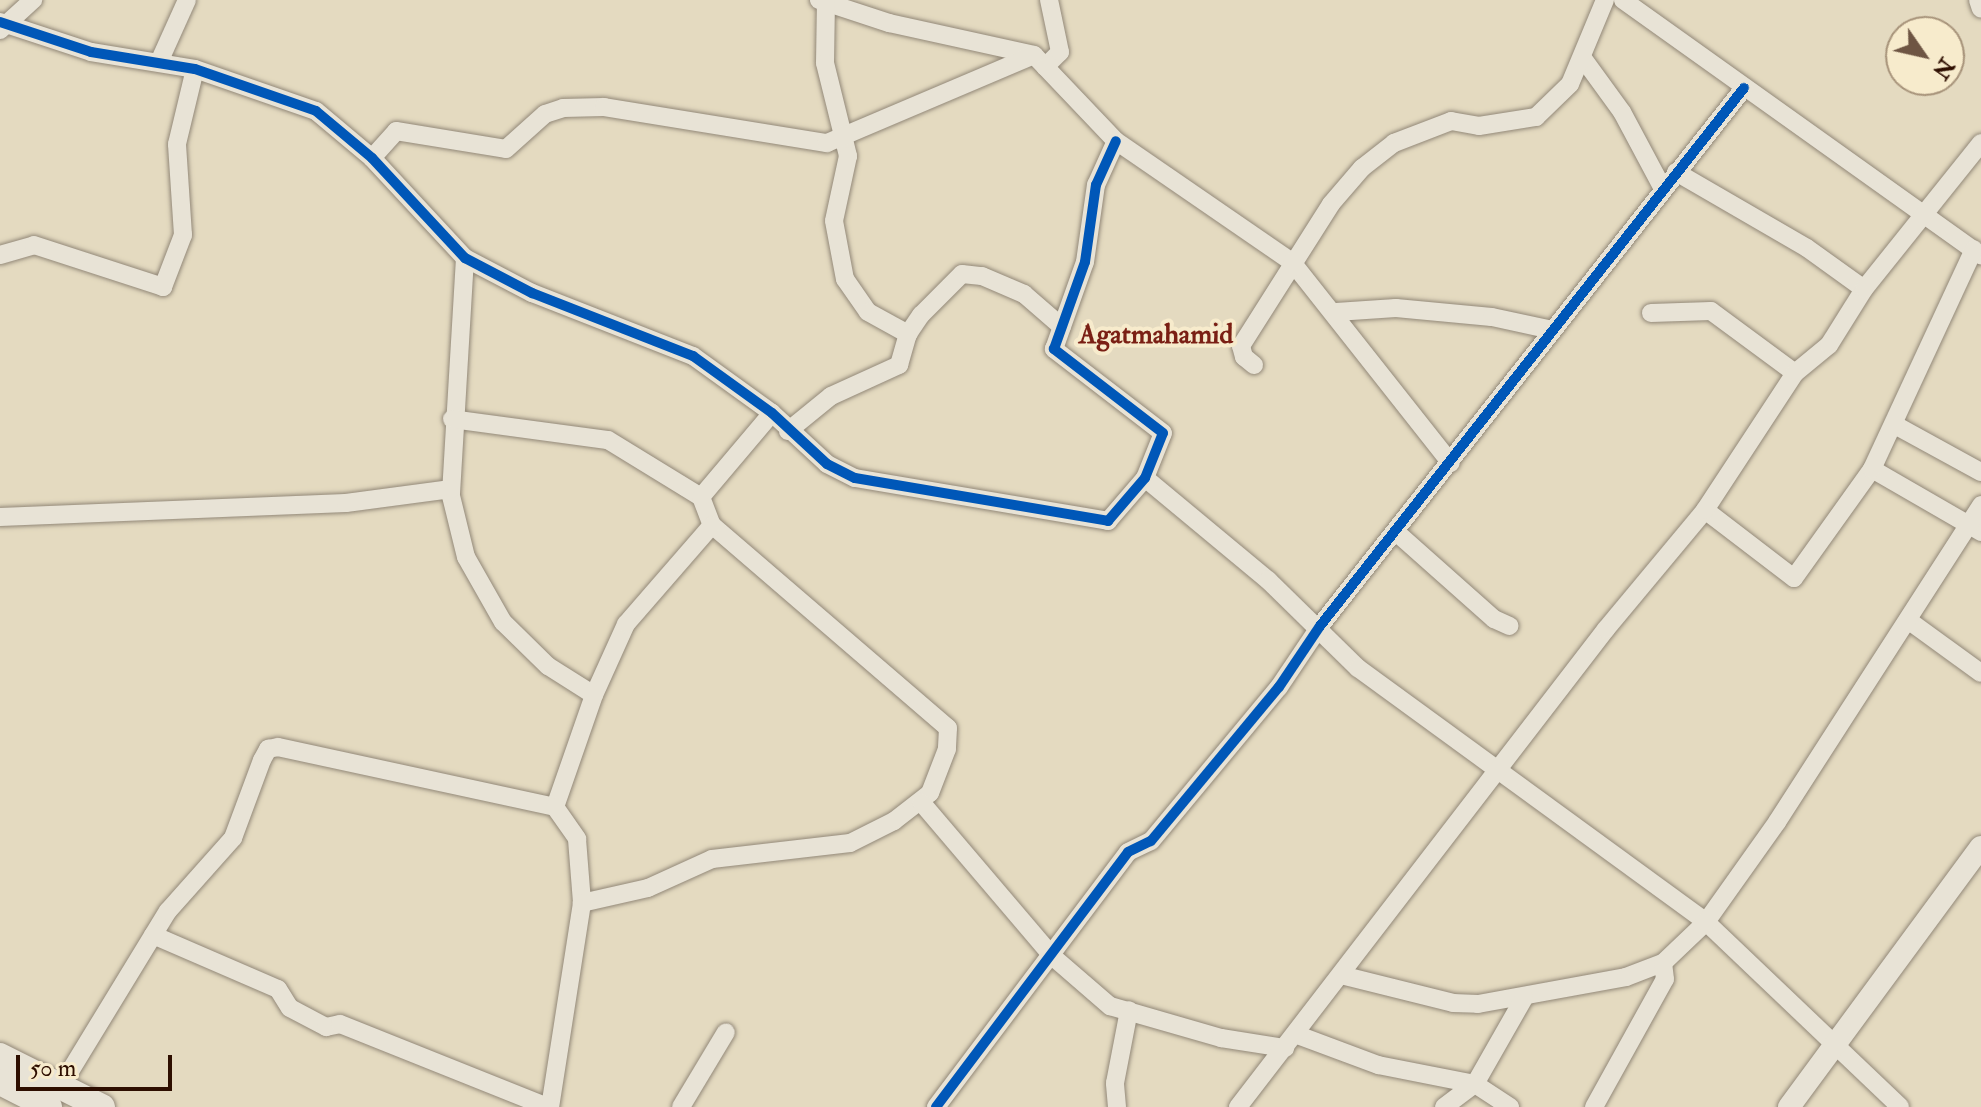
<!DOCTYPE html>
<html>
<head>
<meta charset="utf-8">
<style>
	body { margin:0 }
	#map { position:relative; width:1981px; height:1107px; overflow:hidden; background:#e4dac0; font-family:"IM FELL Double Pica",serif }
	div>[style] { position:absolute }
	[style*='--x'] { left:calc(var(--x)*1px); top:calc(var(--y)*1px); width:calc(var(--w)*1px); rotate:calc(var(--a)*1deg) }
	.roads { filter:drop-shadow(0 0 2px #928878) drop-shadow(0 0 2px #928878) }
	.minor>* { height:18px; margin:-9px; padding:0 9px; transform-origin:9px; border-radius:9px; background:#e8e3d6 }
	.tertiary>* { height:22px; margin:-11px; padding:0 11px; transform-origin:11px; border-radius:11px; background:#e8e3d6 }
	.secondary>* { height:26px; margin:-13px; padding:0 13px; transform-origin:13px; border-radius:13px; background:#e8e3d6 }
	.cycleway>* { height:10px; margin:-5px; padding:0 5px; transform-origin:5px; border-radius:5px; background:#0057b8 }
	span { translate:-50% -50%; white-space:nowrap; text-align:center; line-height:1.15; -webkit-text-stroke:8px #f7ebcc; paint-order:stroke }
	.neighbourhood-label { font-size:28px; color:#7a1f14; font-weight:700 }
	.north { position:absolute; left:1885px; top:16px; width:80px; height:80px; box-sizing:border-box; background:#f7ebcc; border:2px solid #a7937a; border-radius:50%; rotate:124deg; font-size:22px; font-weight:700; line-height:32px; text-align:center; color:#2e0e00 }
	.north::after { content:''; display:block; margin:auto; width:28px; height:36px; background:#6e5543; clip-path:polygon(50% 0,100% 100%,50% 72%,0 100%) }
	.scale { position:absolute; left:16px; top:1055px; width:156px; height:36px; box-sizing:border-box; border:4px solid #2e0e00; border-top:0; padding-left:10px; font-size:24px; line-height:28px; white-space:nowrap; color:#2e0e00; -webkit-text-stroke:6px #f7ebcc; paint-order:stroke }
</style>
</head>
<body>
<div id="map">
	<div class="roads">
		<div class="minor">
			<div style="--x:819;--y:0;--w:74;--a:18.2"></div>
			<div style="--x:889;--y:23;--w:148;--a:12.4"></div>
			<div style="--x:1034;--y:55;--w:119;--a:46.4"></div>
			<div style="--x:1116;--y:141;--w:214;--a:34.5"></div>
			<div style="--x:1292;--y:262;--w:256;--a:51.7"></div>
			<div style="--x:826;--y:0;--w:63;--a:90.9"></div>
			<div style="--x:825;--y:63;--w:96;--a:76.1"></div>
			<div style="--x:848;--y:156;--w:66;--a:102.2"></div>
			<div style="--x:834;--y:221;--w:59;--a:79.3"></div>
			<div style="--x:845;--y:279;--w:40;--a:55.1"></div>
			<div style="--x:868;--y:312;--w:46;--a:28.8"></div>
			<div style="--x:1623;--y:0;--w:440;--a:35.5"></div>
			<div style="--x:1978;--y:0;--w:9;--a:72"></div>
			<div style="--x:0;--y:22;--w:96;--a:18.2"></div>
			<div style="--x:91;--y:52;--w:105;--a:9.3"></div>
			<div style="--x:195;--y:69;--w:128;--a:19.1"></div>
			<div style="--x:316;--y:111;--w:73;--a:40"></div>
			<div style="--x:372;--y:158;--w:137;--a:47.1"></div>
			<div style="--x:465;--y:258;--w:76;--a:27.6"></div>
			<div style="--x:532;--y:293;--w:173;--a:21.4"></div>
			<div style="--x:693;--y:356;--w:97;--a:35.8"></div>
			<div style="--x:772;--y:413;--w:75;--a:42.8"></div>
			<div style="--x:827;--y:464;--w:31;--a:27"></div>
			<div style="--x:855;--y:478;--w:257;--a:9.6"></div>
			<div style="--x:1108;--y:521;--w:57;--a:-49.3"></div>
			<div style="--x:1145;--y:478;--w:48;--a:-68.2"></div>
			<div style="--x:1163;--y:433;--w:138;--a:-142.4"></div>
			<div style="--x:1054;--y:349;--w:92;--a:-70.4"></div>
			<div style="--x:1085;--y:262;--w:78;--a:-81.9"></div>
			<div style="--x:1096;--y:185;--w:48;--a:-65.6"></div>
			<div style="--x:0;--y:30;--w:45;--a:-42.3"></div>
			<div style="--x:1582;--y:57;--w:68;--a:54"></div>
			<div style="--x:1622;--y:112;--w:85;--a:61.9"></div>
			<div style="--x:159;--y:62;--w:68;--a:-65.7"></div>
			<div style="--x:1045;--y:67;--w:21;--a:-45"></div>
			<div style="--x:1060;--y:52;--w:53;--a:-101.9"></div>
			<div style="--x:372;--y:158;--w:36;--a:-48"></div>
			<div style="--x:396;--y:131;--w:111;--a:9.3"></div>
			<div style="--x:506;--y:149;--w:52;--a:-41.9"></div>
			<div style="--x:545;--y:114;--w:19;--a:-18"></div>
			<div style="--x:563;--y:108;--w:41;--a:-1.4"></div>
			<div style="--x:604;--y:107;--w:226;--a:9.2"></div>
			<div style="--x:827;--y:143;--w:225;--a:-23"></div>
			<div style="--x:1676;--y:172;--w:151;--a:30.1"></div>
			<div style="--x:1807;--y:248;--w:70;--a:35.7"></div>
			<div style="--x:0;--y:255;--w:35;--a:-16"></div>
			<div style="--x:34;--y:245;--w:136;--a:18"></div>
			<div style="--x:163;--y:287;--w:56;--a:-69"></div>
			<div style="--x:183;--y:235;--w:91;--a:-93.8"></div>
			<div style="--x:177;--y:144;--w:77;--a:-76.5"></div>
			<div style="--x:465;--y:258;--w:238;--a:93.4"></div>
			<div style="--x:451;--y:496;--w:63;--a:76.2"></div>
			<div style="--x:466;--y:557;--w:75;--a:60.4"></div>
			<div style="--x:503;--y:622;--w:63;--a:44.4"></div>
			<div style="--x:548;--y:666;--w:54;--a:32.2"></div>
			<div style="--x:1336;--y:312;--w:60;--a:-3.8"></div>
			<div style="--x:1396;--y:308;--w:96;--a:5.4"></div>
			<div style="--x:1492;--y:317;--w:61;--a:12.2"></div>
			<div style="--x:1651;--y:313;--w:60;--a:-1.9"></div>
			<div style="--x:1711;--y:311;--w:104;--a:36.4"></div>
			<div style="--x:1254;--y:365;--w:13;--a:-141"></div>
			<div style="--x:1244;--y:357;--w:11;--a:-105"></div>
			<div style="--x:1241;--y:346;--w:168;--a:-57.6"></div>
			<div style="--x:1331;--y:204;--w:48;--a:-49.3"></div>
			<div style="--x:1362;--y:168;--w:41;--a:-38"></div>
			<div style="--x:1394;--y:143;--w:61;--a:-21.1"></div>
			<div style="--x:1451;--y:121;--w:28;--a:10"></div>
			<div style="--x:1479;--y:126;--w:58;--a:-9"></div>
			<div style="--x:1536;--y:117;--w:47;--a:-44.1"></div>
			<div style="--x:1570;--y:84;--w:91;--a:-67.4"></div>
			<div style="--x:452;--y:419;--w:157;--a:7.7"></div>
			<div style="--x:608;--y:440;--w:109;--a:31.5"></div>
			<div style="--x:701;--y:497;--w:30;--a:69"></div>
			<div style="--x:712;--y:525;--w:311;--a:40.7"></div>
			<div style="--x:948;--y:728;--w:21;--a:93"></div>
			<div style="--x:947;--y:749;--w:47;--a:111.1"></div>
			<div style="--x:930;--y:793;--w:46;--a:142.1"></div>
			<div style="--x:894;--y:821;--w:49;--a:153.4"></div>
			<div style="--x:850;--y:843;--w:139;--a:173.4"></div>
			<div style="--x:712;--y:859;--w:70;--a:155.6"></div>
			<div style="--x:648;--y:888;--w:68;--a:167.2"></div>
			<div style="--x:1895;--y:425;--w:98;--a:28.7"></div>
			<div style="--x:788;--y:431;--w:55;--a:-39.1"></div>
			<div style="--x:831;--y:396;--w:75;--a:-24.5"></div>
			<div style="--x:899;--y:365;--w:32;--a:-74"></div>
			<div style="--x:908;--y:334;--w:23;--a:-56"></div>
			<div style="--x:921;--y:315;--w:58;--a:-45"></div>
			<div style="--x:962;--y:274;--w:20;--a:6"></div>
			<div style="--x:982;--y:276;--w:46;--a:23.2"></div>
			<div style="--x:1024;--y:294;--w:50;--a:41"></div>
			<div style="--x:1872;--y:469;--w:126;--a:30"></div>
			<div style="--x:1145;--y:478;--w:160;--a:39.7"></div>
			<div style="--x:1268;--y:580;--w:126;--a:44.4"></div>
			<div style="--x:1358;--y:668;--w:431;--a:36.1"></div>
			<div style="--x:1706;--y:922;--w:268;--a:43.6"></div>
			<div style="--x:701;--y:497;--w:110;--a:-49.8"></div>
			<div style="--x:1705;--y:510;--w:112;--a:37.4"></div>
			<div style="--x:1794;--y:578;--w:134;--a:-54.4"></div>
			<div style="--x:1872;--y:469;--w:242;--a:-65.1"></div>
			<div style="--x:0;--y:517;--w:346;--a:-2.3"></div>
			<div style="--x:346;--y:503;--w:106;--a:-7.6"></div>
			<div style="--x:1396;--y:532;--w:131;--a:41.6"></div>
			<div style="--x:1494;--y:619;--w:17;--a:24"></div>
			<div style="--x:1908;--y:620;--w:90;--a:36"></div>
			<div style="--x:921;--y:802;--w:202;--a:49.6"></div>
			<div style="--x:1052;--y:956;--w:77;--a:40.8"></div>
			<div style="--x:1110;--y:1006;--w:116;--a:16.1"></div>
			<div style="--x:1221;--y:1038;--w:65;--a:8.9"></div>
			<div style="--x:555;--y:807;--w:119;--a:-70.8"></div>
			<div style="--x:594;--y:695;--w:78;--a:-65.7"></div>
			<div style="--x:626;--y:624;--w:131;--a:-49"></div>
			<div style="--x:153;--y:935;--w:136;--a:23.4"></div>
			<div style="--x:278;--y:989;--w:22;--a:58"></div>
			<div style="--x:290;--y:1008;--w:41;--a:27.8"></div>
			<div style="--x:326;--y:1027;--w:14;--a:-12"></div>
			<div style="--x:340;--y:1024;--w:223;--a:21.8"></div>
			<div style="--x:1341;--y:975;--w:115;--a:14"></div>
			<div style="--x:1453;--y:1003;--w:25;--a:2"></div>
			<div style="--x:1478;--y:1004;--w:150;--a:-10.3"></div>
			<div style="--x:1626;--y:977;--w:40;--a:-21"></div>
			<div style="--x:1663;--y:963;--w:59;--a:-43.6"></div>
			<div style="--x:1706;--y:922;--w:123;--a:-54.6"></div>
			<div style="--x:1777;--y:822;--w:377;--a:-57.2"></div>
			<div style="--x:1295;--y:1034;--w:89;--a:20.5"></div>
			<div style="--x:1378;--y:1065;--w:99;--a:11.1"></div>
			<div style="--x:1475;--y:1084;--w:42;--a:33.3"></div>
			<div style="--x:61;--y:1086;--w:205;--a:-58.6"></div>
			<div style="--x:168;--y:911;--w:98;--a:-48.3"></div>
			<div style="--x:233;--y:838;--w:83;--a:-69.6"></div>
			<div style="--x:262;--y:760;--w:13;--a:-61"></div>
			<div style="--x:268;--y:749;--w:10;--a:-11"></div>
			<div style="--x:278;--y:747;--w:283;--a:12.2"></div>
			<div style="--x:555;--y:807;--w:39;--a:55"></div>
			<div style="--x:577;--y:839;--w:64;--a:85.5"></div>
			<div style="--x:582;--y:903;--w:206;--a:98.9"></div>
			<div style="--x:681;--y:1107;--w:87;--a:-59"></div>
			<div style="--x:936;--y:1107;--w:319;--a:-53"></div>
			<div style="--x:1128;--y:852;--w:25;--a:-26"></div>
			<div style="--x:1151;--y:841;--w:200;--a:-50.3"></div>
			<div style="--x:1279;--y:687;--w:73;--a:-56.1"></div>
			<div style="--x:1320;--y:626;--w:685;--a:-51.76"></div>
			<div style="--x:1117;--y:1107;--w:24;--a:-95"></div>
			<div style="--x:1115;--y:1083;--w:74;--a:-79.1"></div>
			<div style="--x:1238;--y:1107;--w:603;--a:-52.41"></div>
			<div style="--x:1606;--y:629;--w:155;--a:-50.2"></div>
			<div style="--x:1705;--y:510;--w:164;--a:-56.7"></div>
			<div style="--x:1795;--y:373;--w:44;--a:-39.5"></div>
			<div style="--x:1829;--y:345;--w:66;--a:-58"></div>
			<div style="--x:1864;--y:289;--w:187;--a:-51.3"></div>
			<div style="--x:1444;--y:1107;--w:39;--a:-37"></div>
			<div style="--x:1475;--y:1084;--w:99;--a:-60.3"></div>
			<div style="--x:1594;--y:1107;--w:146;--a:-61"></div>
			<div style="--x:1665;--y:979;--w:16;--a:-97"></div>
		</div>
		<div class="tertiary">
			<div style="--x:1789;--y:1107;--w:323;--a:-53.6"></div>
		</div>
		<div class="secondary">
			<div style="--x:0;--y:1056;--w:114;--a:26.6"></div>
			<div style="--x:0;--y:1082;--w:55;--a:27"></div>
		</div>
	</div>
	<div class="cycleway">
		<div style="--x:0;--y:22;--w:96;--a:18.2"></div>
		<div style="--x:91;--y:52;--w:105;--a:9.3"></div>
		<div style="--x:195;--y:69;--w:128;--a:19.1"></div>
		<div style="--x:316;--y:111;--w:73;--a:40"></div>
		<div style="--x:372;--y:158;--w:137;--a:47.1"></div>
		<div style="--x:465;--y:258;--w:76;--a:27.6"></div>
		<div style="--x:532;--y:293;--w:173;--a:21.4"></div>
		<div style="--x:693;--y:356;--w:97;--a:35.8"></div>
		<div style="--x:772;--y:413;--w:75;--a:42.8"></div>
		<div style="--x:827;--y:464;--w:31;--a:27"></div>
		<div style="--x:855;--y:478;--w:257;--a:9.6"></div>
		<div style="--x:1108;--y:521;--w:57;--a:-49.3"></div>
		<div style="--x:1145;--y:478;--w:48;--a:-68.2"></div>
		<div style="--x:1163;--y:433;--w:138;--a:-142.4"></div>
		<div style="--x:1054;--y:349;--w:92;--a:-70.4"></div>
		<div style="--x:1085;--y:262;--w:78;--a:-81.9"></div>
		<div style="--x:1096;--y:185;--w:48;--a:-65.6"></div>
		<div style="--x:936;--y:1107;--w:319;--a:-53"></div>
		<div style="--x:1128;--y:852;--w:25;--a:-26"></div>
		<div style="--x:1151;--y:841;--w:200;--a:-50.3"></div>
		<div style="--x:1279;--y:687;--w:73;--a:-56.1"></div>
		<div style="--x:1320;--y:626;--w:685;--a:-51.76"></div>
	</div>
	<div class="neighbourhood-label">
		<span style="left:1156px;top:335px">Agatmahamid</span>
	</div>
	<div class="north">N</div>
	<div class="scale">50 m</div>
</div>
</body>
</html>
